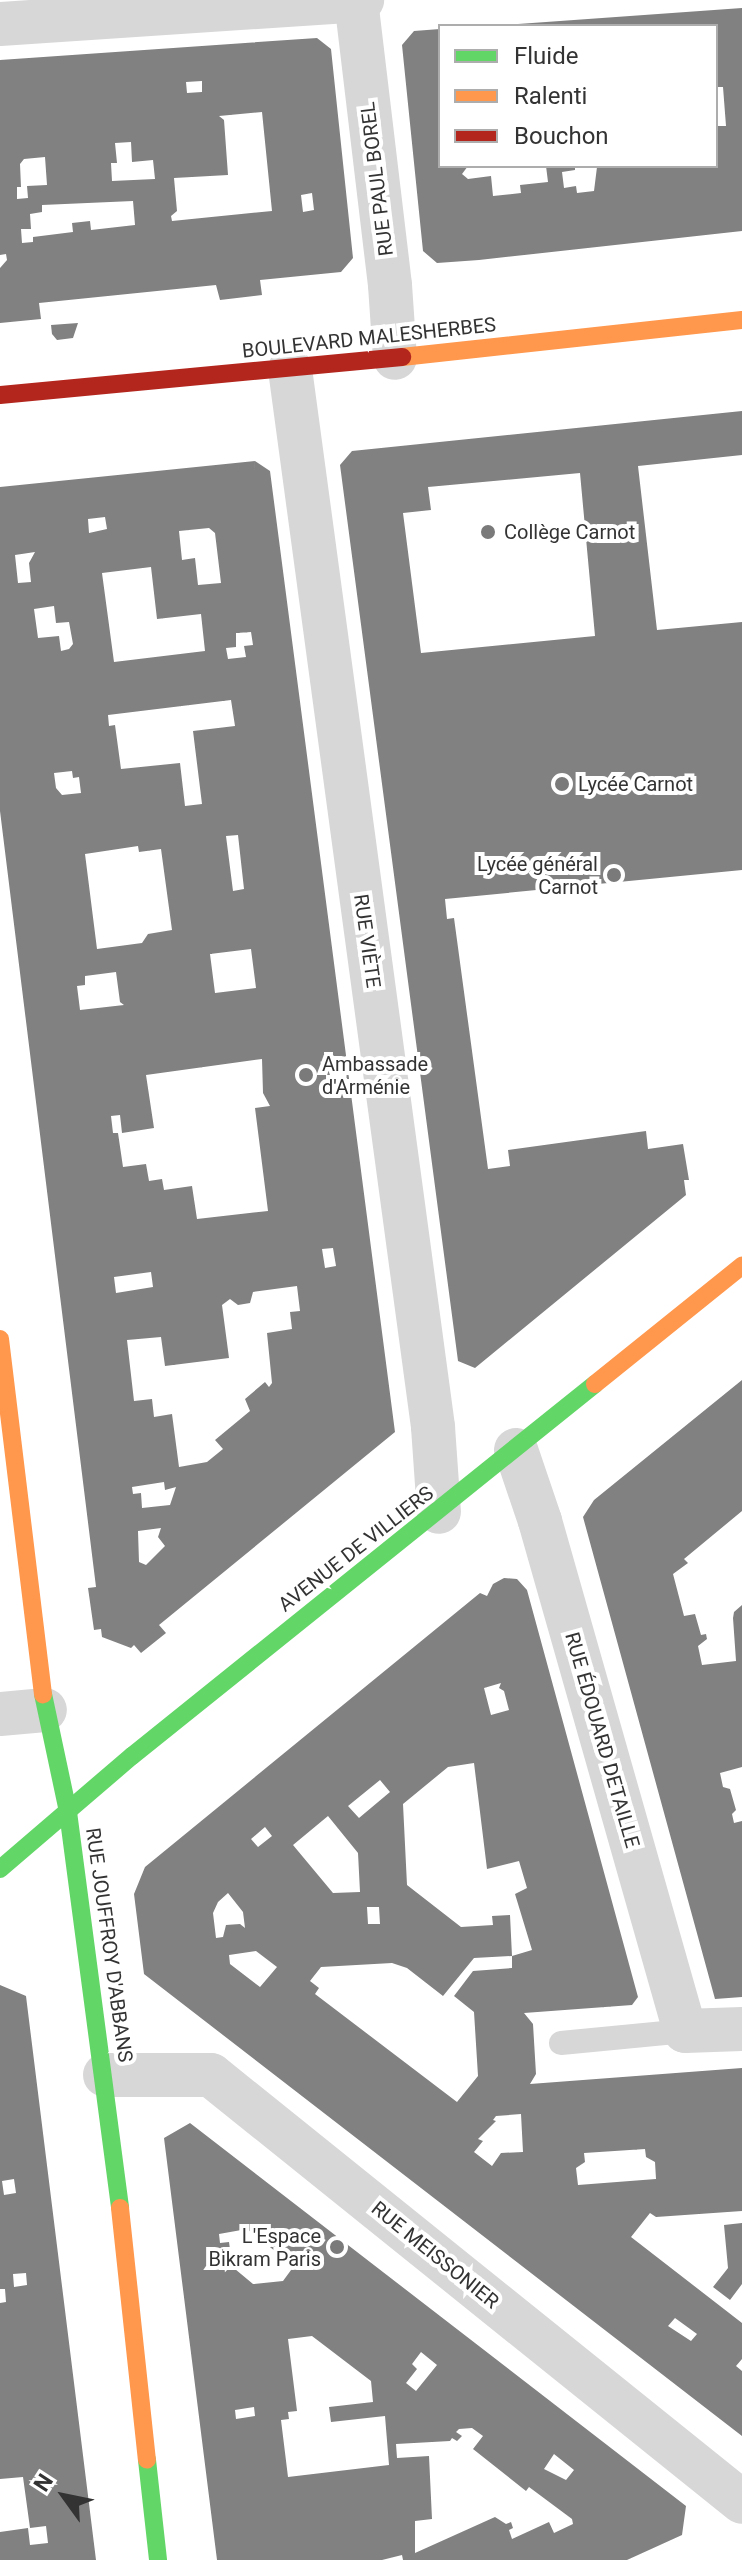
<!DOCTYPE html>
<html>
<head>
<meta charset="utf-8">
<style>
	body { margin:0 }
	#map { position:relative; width:742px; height:2560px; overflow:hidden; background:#fff; font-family:Roboto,sans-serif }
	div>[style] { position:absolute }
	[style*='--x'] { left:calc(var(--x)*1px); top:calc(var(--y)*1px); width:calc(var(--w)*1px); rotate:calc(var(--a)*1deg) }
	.building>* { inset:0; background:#818181 }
	.lane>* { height:24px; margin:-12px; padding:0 12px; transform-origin:12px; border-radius:12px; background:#d7d7d7 }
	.street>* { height:44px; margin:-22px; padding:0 22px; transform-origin:22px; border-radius:22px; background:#d7d7d7 }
	.fast>* { height:18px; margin:-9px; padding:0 9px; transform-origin:9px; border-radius:9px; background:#63d668 }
	.slow>* { height:18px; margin:-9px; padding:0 9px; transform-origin:9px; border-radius:9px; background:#ff974d }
	.jam>* { height:18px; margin:-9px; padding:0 9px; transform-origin:9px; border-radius:9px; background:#b3261e }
	.dots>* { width:22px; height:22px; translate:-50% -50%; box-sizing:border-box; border:4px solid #fff; border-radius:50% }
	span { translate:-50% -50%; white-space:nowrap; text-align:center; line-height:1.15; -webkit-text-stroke:8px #fff; paint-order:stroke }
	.street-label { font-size:20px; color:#333 }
	.poi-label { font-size:20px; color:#333 }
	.left { translate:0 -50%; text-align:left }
	.right { translate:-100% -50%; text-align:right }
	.legend { position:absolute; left:438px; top:24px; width:280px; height:144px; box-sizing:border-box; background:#fff; border:2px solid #adadad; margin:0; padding:10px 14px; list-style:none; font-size:24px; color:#333 }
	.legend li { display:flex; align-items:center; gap:16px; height:40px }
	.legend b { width:40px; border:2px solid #adadad }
	.north { position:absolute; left:24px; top:2456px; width:80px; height:80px; -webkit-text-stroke:6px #fff; paint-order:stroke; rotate:303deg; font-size:22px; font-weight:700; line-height:32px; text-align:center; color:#333 }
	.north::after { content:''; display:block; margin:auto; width:28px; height:36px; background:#333; clip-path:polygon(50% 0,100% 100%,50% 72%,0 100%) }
</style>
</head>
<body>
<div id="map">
	<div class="building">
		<div style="clip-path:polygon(742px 8px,742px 231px,479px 260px,437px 263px,423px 251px,402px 45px,414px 31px,440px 29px,440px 166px,468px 166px,462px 174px,468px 179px,491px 176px,493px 196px,521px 193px,520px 185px,548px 182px,546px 166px,575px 166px,575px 170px,562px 172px,564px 188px,576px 186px,577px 193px,594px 191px,597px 167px,716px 166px,716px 126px,726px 126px,723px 87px,716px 87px,716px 26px,518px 24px)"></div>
		<div style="clip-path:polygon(evenodd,317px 38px,331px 49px,353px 258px,341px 272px,260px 280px,262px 295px,220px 300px,216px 285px,39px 303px,41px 319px,0 323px,0 268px,7px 260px,6px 254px,0 255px,0 60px,317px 38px,202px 81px,202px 92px,187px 93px,186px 82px,202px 81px,317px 38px,262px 112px,272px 211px,172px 221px,171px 216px,177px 211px,174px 178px,228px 175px,224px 120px,219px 116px,262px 112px,317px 38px,131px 142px,132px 162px,153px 160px,155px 179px,112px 181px,111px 163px,117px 163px,115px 143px,131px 142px,317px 38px,45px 157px,47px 185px,27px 186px,28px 198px,17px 199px,17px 187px,21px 187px,20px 164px,24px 159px,45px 157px,317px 38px,312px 193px,314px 210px,303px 212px,301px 195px,312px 193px,317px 38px,133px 201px,135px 225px,91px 230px,90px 221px,72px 223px,73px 232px,33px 237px,33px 242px,22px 243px,21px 229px,31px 229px,30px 214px,42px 212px,42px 205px,133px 201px)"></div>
		<div style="clip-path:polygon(78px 323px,73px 338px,57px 340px,52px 334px,51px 325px)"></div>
		<div style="clip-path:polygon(evenodd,742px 411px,742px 455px,638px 466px,657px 630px,742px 622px,742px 870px,445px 899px,447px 919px,454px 918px,488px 1169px,510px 1166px,508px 1150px,646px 1131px,648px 1149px,683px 1144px,689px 1180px,684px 1180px,686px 1195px,475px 1368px,458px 1361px,340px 465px,352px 451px,742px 411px,580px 473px,595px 636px,421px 653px,403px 513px,431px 510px,428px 487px,580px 473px)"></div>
		<div style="clip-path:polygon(evenodd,255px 461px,270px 471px,395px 1432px,159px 1625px,166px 1633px,141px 1653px,134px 1645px,131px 1648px,102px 1637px,101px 1629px,94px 1630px,88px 1588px,96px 1587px,0 811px,0 487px,255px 461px,105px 517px,107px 529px,89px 533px,88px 519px,105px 517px,255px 461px,209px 528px,215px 533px,221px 583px,198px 585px,195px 558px,182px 560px,179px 531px,209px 528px,255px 461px,35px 552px,29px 563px,31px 582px,18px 583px,15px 555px,35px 552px,255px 461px,151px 567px,157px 619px,201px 614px,205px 651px,114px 662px,102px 573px,151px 567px,255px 461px,54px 606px,56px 623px,69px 622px,73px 644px,69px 649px,61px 651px,59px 636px,38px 638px,34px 609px,54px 606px,255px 461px,251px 632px,253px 645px,244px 646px,246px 657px,228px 659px,226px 648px,236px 647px,236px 633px,251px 632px,255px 461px,231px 700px,235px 726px,193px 731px,202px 804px,185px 806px,180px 763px,121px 769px,115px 725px,109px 726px,108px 715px,231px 700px,255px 461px,72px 771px,73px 778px,79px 777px,81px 793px,62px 795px,56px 788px,54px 773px,72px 771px,255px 461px,238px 835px,244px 889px,233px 891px,226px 836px,238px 835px,255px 461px,138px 846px,139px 852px,161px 849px,172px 930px,148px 934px,142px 943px,97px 949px,85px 854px,138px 846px,255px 461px,251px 949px,256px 988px,215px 993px,210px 954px,251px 949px,255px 461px,116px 972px,120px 1002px,124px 1005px,80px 1010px,77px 986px,85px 985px,85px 976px,116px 972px,255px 461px,262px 1059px,263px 1093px,270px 1106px,255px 1108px,268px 1211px,197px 1219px,192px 1186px,164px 1190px,162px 1179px,149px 1181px,146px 1164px,123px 1167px,118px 1133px,113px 1133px,111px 1116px,120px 1115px,122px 1133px,154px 1128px,146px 1075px,262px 1059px,255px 461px,333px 1248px,336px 1266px,325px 1268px,322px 1249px,333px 1248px,255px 461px,151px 1272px,153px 1287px,116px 1293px,114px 1277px,151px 1272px,255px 461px,297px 1286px,300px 1311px,290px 1312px,292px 1329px,267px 1333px,272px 1383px,269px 1387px,265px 1382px,245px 1399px,250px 1411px,215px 1440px,223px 1449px,207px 1462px,179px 1467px,172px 1414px,154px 1417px,152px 1399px,134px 1401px,127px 1340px,161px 1337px,165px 1366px,229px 1358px,222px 1305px,230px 1299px,238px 1305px,250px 1303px,253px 1292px,297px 1286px,255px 461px,164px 1482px,165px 1490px,176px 1487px,170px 1505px,142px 1508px,141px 1493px,133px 1494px,132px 1487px,164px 1482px,255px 461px,161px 1528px,158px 1537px,165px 1546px,146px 1565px,139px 1562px,138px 1531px,161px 1528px)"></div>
		<div style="clip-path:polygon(742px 1380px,742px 1511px,684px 1559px,688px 1563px,673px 1574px,684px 1616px,695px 1614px,701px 1635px,706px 1634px,707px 1639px,698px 1646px,702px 1665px,736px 1661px,733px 1618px,734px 1612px,742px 1605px,742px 1767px,720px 1773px,723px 1787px,730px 1789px,736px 1810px,732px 1814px,734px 1823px,742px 1821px,742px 1997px,715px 1999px,583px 1517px,594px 1500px)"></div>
		<div style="clip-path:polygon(evenodd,504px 1578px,517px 1579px,527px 1590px,638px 1997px,632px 2005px,524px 2013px,533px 2024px,536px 2074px,530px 2084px,742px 2068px,742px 2211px,656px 2217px,650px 2213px,631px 2237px,742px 2323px,742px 2359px,736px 2366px,742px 2371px,742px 2436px,144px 1974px,134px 1894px,145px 1867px,480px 1593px,487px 1596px,493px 1584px,504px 1578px,501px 1683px,499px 1688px,504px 1691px,509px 1710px,491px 1715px,484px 1688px,501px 1683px,504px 1578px,474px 1763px,487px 1869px,519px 1861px,527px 1888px,515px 1894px,532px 1950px,512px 1956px,510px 1915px,492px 1916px,493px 1925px,461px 1927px,407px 1885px,403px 1804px,448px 1767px,474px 1763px,504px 1578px,380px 1780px,390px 1792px,359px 1818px,348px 1806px,380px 1780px,504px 1578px,328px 1816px,358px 1853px,360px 1892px,333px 1893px,293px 1845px,328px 1816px,504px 1578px,265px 1827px,272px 1836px,258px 1847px,251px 1839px,265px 1827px,504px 1578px,228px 1893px,243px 1912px,245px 1928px,240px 1924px,226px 1925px,223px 1937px,216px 1938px,213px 1913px,218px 1902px,228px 1893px,504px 1578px,367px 1907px,379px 1907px,380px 1924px,368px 1924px,367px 1907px,504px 1578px,256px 1951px,277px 1967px,260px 1987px,230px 1964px,229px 1955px,256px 1951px,504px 1578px,512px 1956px,512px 1968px,473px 1971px,454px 1996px,474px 2012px,478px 2076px,457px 2102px,315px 1994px,319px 1988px,310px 1981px,321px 1967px,392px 1963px,407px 1968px,443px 1996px,474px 1958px,512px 1956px,504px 1578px,521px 2114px,523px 2152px,501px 2153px,492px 2166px,474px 2152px,483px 2141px,478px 2139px,496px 2121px,493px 2120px,496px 2116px,521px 2114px,504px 1578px,645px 2149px,646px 2157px,655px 2162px,656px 2179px,578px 2185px,576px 2168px,585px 2162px,584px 2153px,645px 2149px,504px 1578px,675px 2318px,697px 2334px,691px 2341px,668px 2326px,675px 2318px)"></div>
		<div style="clip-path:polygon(evenodd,0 1985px,26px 1996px,96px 2560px,0 2560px,0 2532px,28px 2528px,30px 2545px,48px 2543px,46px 2526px,30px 2528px,23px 2477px,0 2479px,0 2303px,6px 2302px,5px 2289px,0 2289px,0 1985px,14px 2179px,16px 2193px,4px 2195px,2px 2181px,14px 2179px,0 1985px,26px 2273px,27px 2285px,14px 2287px,13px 2274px,26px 2273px)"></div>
		<div style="clip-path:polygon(evenodd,190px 2123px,686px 2506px,682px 2535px,627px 2560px,403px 2560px,402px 2555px,382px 2560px,217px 2560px,164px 2138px,190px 2123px,247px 2229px,294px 2266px,283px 2281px,253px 2284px,235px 2269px,233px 2263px,230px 2266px,222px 2260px,231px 2257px,229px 2242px,220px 2243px,219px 2234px,247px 2229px,190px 2123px,312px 2336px,371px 2381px,373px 2402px,329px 2407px,331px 2422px,385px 2416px,389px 2465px,288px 2477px,281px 2420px,289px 2419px,288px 2412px,297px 2411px,288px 2339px,312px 2336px,190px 2123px,421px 2352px,437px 2365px,416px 2391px,406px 2383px,417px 2369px,412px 2364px,421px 2352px,190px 2123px,254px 2407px,255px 2416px,236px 2419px,235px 2410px,254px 2407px,190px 2123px,472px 2428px,483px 2436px,473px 2449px,526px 2491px,529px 2487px,572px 2519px,573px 2524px,554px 2533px,549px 2522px,512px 2539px,509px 2530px,513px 2528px,511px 2522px,506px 2524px,495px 2517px,415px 2553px,415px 2521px,432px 2519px,429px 2456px,397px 2458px,396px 2444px,450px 2441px,452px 2438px,457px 2441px,462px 2436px,456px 2432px,459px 2429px,472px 2428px,190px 2123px,554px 2454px,574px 2470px,566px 2480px,544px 2469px,554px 2454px)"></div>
		<div style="clip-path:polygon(742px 2223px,742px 2284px,730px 2300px,713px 2287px,728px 2268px,724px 2225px)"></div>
	</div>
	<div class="lane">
		<div style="--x:561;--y:2043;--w:125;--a:-5.5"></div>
	</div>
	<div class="street">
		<div style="--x:356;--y:0;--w:287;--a:83.2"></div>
		<div style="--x:390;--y:285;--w:73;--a:86.1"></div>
		<div style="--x:0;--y:24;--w:363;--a:-3.8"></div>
		<div style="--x:290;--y:369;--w:1068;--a:82.3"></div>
		<div style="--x:433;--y:1427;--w:85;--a:86"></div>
		<div style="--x:516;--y:1450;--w:75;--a:71.3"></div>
		<div style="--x:540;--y:1521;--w:530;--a:74.13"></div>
		<div style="--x:685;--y:2031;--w:57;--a:-2"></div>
		<div style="--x:0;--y:1714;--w:45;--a:-5.1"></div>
		<div style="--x:105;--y:2075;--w:106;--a:0"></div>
		<div style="--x:211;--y:2075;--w:681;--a:38.8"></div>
	</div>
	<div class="fast">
		<div style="--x:43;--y:1694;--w:121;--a:78"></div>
		<div style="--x:68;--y:1812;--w:399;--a:82.5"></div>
		<div style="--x:0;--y:1869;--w:174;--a:-40.6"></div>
		<div style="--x:132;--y:1756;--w:594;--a:-38.78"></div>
		<div style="--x:147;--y:2460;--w:101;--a:83.7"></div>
	</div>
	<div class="slow">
		<div style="--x:402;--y:357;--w:342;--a:-6.2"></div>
		<div style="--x:0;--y:1339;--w:358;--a:83.1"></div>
		<div style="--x:595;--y:1384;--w:189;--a:-38.8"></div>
		<div style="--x:120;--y:2208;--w:253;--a:83.9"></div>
	</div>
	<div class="jam">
		<div style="--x:0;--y:395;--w:404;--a:-5.4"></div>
	</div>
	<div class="dots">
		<div style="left:488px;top:532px;background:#7a7a7a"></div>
		<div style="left:562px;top:784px;background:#7a7a7a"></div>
		<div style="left:614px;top:875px;background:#7a7a7a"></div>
		<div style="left:306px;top:1075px;background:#7a7a7a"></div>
		<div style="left:337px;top:2247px;background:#7a7a7a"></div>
	</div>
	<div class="street-label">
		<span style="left:377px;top:179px;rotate:-97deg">RUE PAUL BOREL</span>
		<span style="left:369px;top:338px;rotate:-6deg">BOULEVARD MALESHERBES</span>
		<span style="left:367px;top:941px;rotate:82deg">RUE VIÈTE</span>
		<span style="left:356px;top:1549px;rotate:-38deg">AVENUE DE VILLIERS</span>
		<span style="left:602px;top:1740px;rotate:74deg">RUE ÉDOUARD DETAILLE</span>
		<span style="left:109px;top:1945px;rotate:82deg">RUE JOUFFROY D'ABBANS</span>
		<span style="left:435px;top:2255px;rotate:39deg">RUE MEISSONIER</span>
	</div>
	<div class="poi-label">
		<span class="left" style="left:504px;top:532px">Collège Carnot</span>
		<span class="left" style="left:578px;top:784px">Lycée Carnot</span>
		<span class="right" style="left:598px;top:876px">Lycée général<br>Carnot</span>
		<span class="left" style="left:322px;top:1076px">Ambassade<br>d'Arménie</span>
		<span class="right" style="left:321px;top:2248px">L'Espace<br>Bikram Paris</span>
	</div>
	<ul class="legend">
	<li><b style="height:10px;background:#63d668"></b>Fluide</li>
	<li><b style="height:10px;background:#ff974d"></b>Ralenti</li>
	<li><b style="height:10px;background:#b3261e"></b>Bouchon</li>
	</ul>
	<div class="north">N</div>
</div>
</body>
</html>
